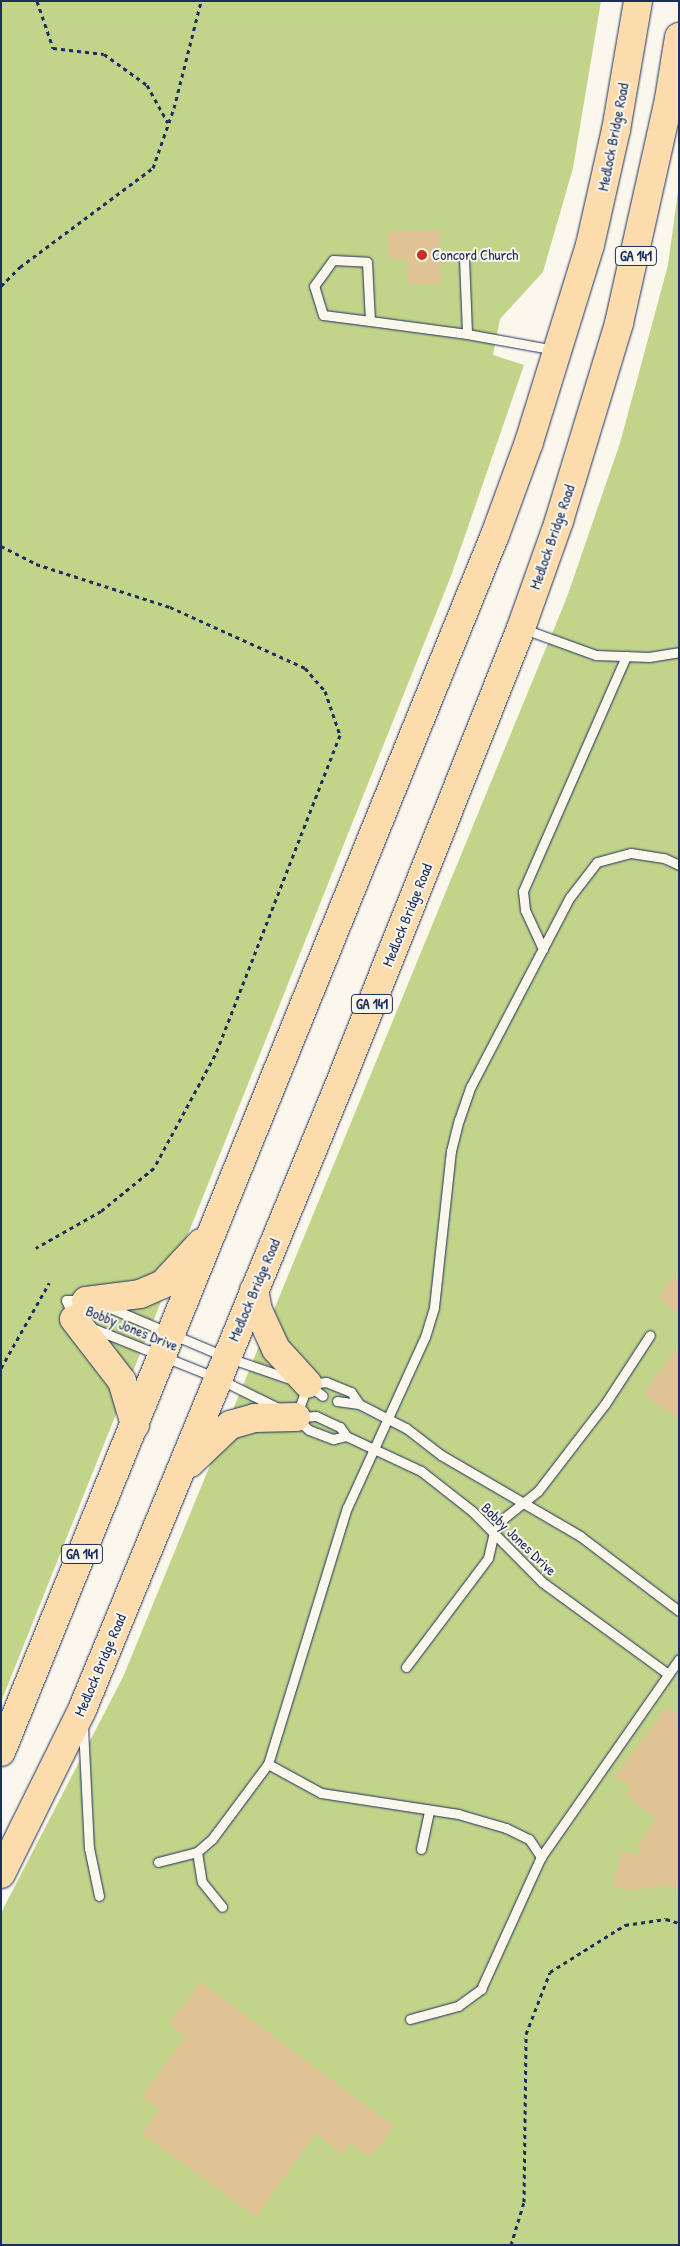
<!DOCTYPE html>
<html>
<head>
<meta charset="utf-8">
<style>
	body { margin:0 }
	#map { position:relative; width:680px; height:2246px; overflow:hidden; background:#fbf7ec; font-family:"Patrick Hand",sans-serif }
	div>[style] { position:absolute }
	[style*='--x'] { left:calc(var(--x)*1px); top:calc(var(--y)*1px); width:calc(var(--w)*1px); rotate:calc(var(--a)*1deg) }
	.green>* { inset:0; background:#c1d48a }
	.building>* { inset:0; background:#e0c394 }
	.path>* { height:3px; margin-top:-1.5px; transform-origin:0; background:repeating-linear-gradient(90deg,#1b2f5e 0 4px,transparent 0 8px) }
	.roads { filter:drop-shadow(0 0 1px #1b2f5e) drop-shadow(0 0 1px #1b2f5e) }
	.lane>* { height:9px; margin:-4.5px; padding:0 4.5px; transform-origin:4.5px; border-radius:4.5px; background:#fbf7ec }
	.highway>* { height:28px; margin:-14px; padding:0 14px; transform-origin:14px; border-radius:14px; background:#fcdcac }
	.dots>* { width:14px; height:14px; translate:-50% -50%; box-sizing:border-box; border:2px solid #fbf7ec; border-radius:50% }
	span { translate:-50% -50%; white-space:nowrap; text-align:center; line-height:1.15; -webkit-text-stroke:4px #fbf7ec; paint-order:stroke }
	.shield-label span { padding:1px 4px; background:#fbf7ec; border:1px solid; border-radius:4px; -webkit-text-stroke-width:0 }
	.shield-label { font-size:14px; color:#1b2f5e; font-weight:700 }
	.street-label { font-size:15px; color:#1b2f5e }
	.poi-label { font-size:15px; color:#1b2f5e }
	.left { translate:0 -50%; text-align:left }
	.frame { position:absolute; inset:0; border:2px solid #1b2f5e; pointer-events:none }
</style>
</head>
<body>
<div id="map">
	<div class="green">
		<div style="clip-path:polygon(1px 1px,601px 1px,573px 168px,543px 272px,500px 319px,493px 355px,524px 365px,451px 576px,1px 1702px)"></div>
		<div style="clip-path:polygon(679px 184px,679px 2245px,1px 2245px,1px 1913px,123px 1677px,567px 597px,620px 443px,668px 265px)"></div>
	</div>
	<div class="building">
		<div style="clip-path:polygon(440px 230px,441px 284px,408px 284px,407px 259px,388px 259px,387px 231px)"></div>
		<div style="clip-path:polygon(673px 1278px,679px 1280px,679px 1314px,658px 1297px)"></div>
		<div style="clip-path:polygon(679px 1345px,679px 1419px,643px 1394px)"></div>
		<div style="clip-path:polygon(666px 1707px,679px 1716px,679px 1890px,669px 1885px,634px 1890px,612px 1886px,622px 1851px,639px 1855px,638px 1845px,656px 1818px,625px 1795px,631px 1788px,615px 1776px)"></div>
		<div style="clip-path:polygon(201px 1982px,395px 2127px,370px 2157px,349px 2143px,341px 2155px,316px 2133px,256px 2217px,142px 2134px,159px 2109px,141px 2097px,185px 2037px,169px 2023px)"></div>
	</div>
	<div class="path">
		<div style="--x:37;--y:1;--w:50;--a:71.2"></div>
		<div style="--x:53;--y:48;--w:51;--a:6.7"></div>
		<div style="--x:104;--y:54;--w:53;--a:35.8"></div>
		<div style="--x:147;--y:85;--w:43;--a:61.1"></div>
		<div style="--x:1;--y:286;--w:27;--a:-45"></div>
		<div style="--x:20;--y:267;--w:166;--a:-36.7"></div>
		<div style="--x:153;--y:168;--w:64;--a:-70.7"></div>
		<div style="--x:174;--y:108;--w:110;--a:-75.8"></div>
		<div style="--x:1;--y:546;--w:39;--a:27"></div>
		<div style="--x:36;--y:564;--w:141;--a:17.8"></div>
		<div style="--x:170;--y:607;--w:148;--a:24.3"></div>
		<div style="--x:305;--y:668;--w:30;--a:49"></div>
		<div style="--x:325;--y:691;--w:46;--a:71.2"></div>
		<div style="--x:340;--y:735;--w:344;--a:111.3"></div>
		<div style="--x:215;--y:1055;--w:128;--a:118.4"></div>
		<div style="--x:154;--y:1168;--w:68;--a:140.9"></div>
		<div style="--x:101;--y:1211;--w:75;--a:150.4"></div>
		<div style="--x:1;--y:1368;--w:98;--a:-60.5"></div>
		<div style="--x:511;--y:2245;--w:45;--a:-73.2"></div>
		<div style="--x:524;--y:2202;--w:168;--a:-89.3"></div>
		<div style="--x:526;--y:2034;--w:66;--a:-68.8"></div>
		<div style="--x:550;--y:1972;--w:89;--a:-32.1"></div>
		<div style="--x:625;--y:1925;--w:41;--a:-8.3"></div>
		<div style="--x:666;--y:1919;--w:14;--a:17"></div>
	</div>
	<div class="roads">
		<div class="lane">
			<div style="--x:464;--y:258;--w:76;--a:87.7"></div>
			<div style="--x:467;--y:334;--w:89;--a:10.3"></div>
			<div style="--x:370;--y:321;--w:47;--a:-172.7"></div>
			<div style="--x:323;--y:315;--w:30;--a:-107"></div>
			<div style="--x:314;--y:286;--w:32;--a:-54"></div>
			<div style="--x:333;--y:260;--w:34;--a:3"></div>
			<div style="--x:367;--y:262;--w:59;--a:87.1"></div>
			<div style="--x:370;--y:321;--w:98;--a:7.6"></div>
			<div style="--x:524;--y:629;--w:77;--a:19.9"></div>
			<div style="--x:596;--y:655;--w:53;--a:2.2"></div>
			<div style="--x:649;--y:657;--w:30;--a:-9"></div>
			<div style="--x:543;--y:949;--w:43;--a:-114.8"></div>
			<div style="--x:525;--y:910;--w:19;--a:-96"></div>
			<div style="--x:523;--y:891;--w:257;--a:-66.3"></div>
			<div style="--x:108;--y:1307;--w:128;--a:23"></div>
			<div style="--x:226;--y:1357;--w:71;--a:18.9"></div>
			<div style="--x:73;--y:1316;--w:17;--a:-114"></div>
			<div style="--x:66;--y:1300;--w:17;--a:0"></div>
			<div style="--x:92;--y:1328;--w:135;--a:21.8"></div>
			<div style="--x:217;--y:1378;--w:70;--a:26.2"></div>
			<div style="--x:310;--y:1384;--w:16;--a:-7"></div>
			<div style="--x:326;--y:1382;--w:27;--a:22"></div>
			<div style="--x:351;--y:1392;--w:14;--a:56"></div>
			<div style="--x:310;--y:1386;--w:16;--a:38"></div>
			<div style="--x:337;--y:1401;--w:22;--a:8"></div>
			<div style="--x:359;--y:1404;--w:53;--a:27.1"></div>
			<div style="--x:406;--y:1428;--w:44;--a:37.6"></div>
			<div style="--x:441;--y:1455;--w:161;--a:30.2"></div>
			<div style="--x:580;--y:1536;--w:124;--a:37.1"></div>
			<div style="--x:297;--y:1414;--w:29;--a:-70"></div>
			<div style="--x:298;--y:1417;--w:18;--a:-3"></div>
			<div style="--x:316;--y:1416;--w:26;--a:25"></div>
			<div style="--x:340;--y:1427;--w:11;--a:56"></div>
			<div style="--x:297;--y:1419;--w:16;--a:43"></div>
			<div style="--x:309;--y:1430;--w:26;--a:21"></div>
			<div style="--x:333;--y:1439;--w:13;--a:-13"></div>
			<div style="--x:346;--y:1436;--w:83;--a:25"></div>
			<div style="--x:421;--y:1471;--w:65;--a:38.1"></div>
			<div style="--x:472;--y:1511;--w:100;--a:45.4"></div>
			<div style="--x:542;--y:1582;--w:155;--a:36.1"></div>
			<div style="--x:406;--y:1667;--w:136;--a:-53"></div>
			<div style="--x:488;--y:1558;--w:26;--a:-77"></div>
			<div style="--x:494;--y:1533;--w:18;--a:-56"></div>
			<div style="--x:504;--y:1518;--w:43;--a:-38.5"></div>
			<div style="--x:538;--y:1491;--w:110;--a:-52.4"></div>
			<div style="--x:605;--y:1404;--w:82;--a:-56.9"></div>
			<div style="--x:83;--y:1727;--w:121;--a:87.2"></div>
			<div style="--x:89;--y:1848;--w:49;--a:78.2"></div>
			<div style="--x:268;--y:1764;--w:60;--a:28.7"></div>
			<div style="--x:321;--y:1793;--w:139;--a:8.7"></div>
			<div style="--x:458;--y:1814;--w:50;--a:16.3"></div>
			<div style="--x:506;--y:1828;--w:25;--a:26"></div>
			<div style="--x:529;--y:1839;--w:22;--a:56"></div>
			<div style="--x:421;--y:1849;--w:40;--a:-78"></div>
			<div style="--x:197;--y:1852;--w:30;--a:81"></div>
			<div style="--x:202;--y:1882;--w:32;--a:51"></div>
			<div style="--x:158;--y:1862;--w:40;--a:-14.4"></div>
			<div style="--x:197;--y:1852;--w:20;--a:-41"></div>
			<div style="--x:212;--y:1839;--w:94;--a:-53.3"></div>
			<div style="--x:268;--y:1764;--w:268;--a:-72.9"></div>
			<div style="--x:347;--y:1508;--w:188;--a:-65.5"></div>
			<div style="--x:425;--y:1337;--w:31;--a:-73"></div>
			<div style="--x:434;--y:1307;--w:157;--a:-83.8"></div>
			<div style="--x:451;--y:1151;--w:32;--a:-76"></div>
			<div style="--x:459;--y:1120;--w:36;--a:-71"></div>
			<div style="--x:471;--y:1086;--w:213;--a:-62.4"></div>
			<div style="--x:570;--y:897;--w:44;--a:-52.4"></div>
			<div style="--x:597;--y:862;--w:35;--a:-15"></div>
			<div style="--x:631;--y:853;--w:33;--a:9"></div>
			<div style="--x:664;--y:858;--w:17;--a:25"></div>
			<div style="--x:410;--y:2019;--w:50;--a:-15.2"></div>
			<div style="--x:458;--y:2006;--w:29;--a:-36"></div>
			<div style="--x:481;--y:1989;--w:145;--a:-65.6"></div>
			<div style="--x:541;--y:1857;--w:241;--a:-55.1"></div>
		</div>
		<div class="highway">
			<div style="--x:254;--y:1290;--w:20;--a:79"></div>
			<div style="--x:258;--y:1310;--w:43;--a:65.2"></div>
			<div style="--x:276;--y:1349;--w:47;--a:47.6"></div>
			<div style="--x:86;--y:1301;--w:54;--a:-7.4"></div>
			<div style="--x:140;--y:1294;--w:25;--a:-23"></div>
			<div style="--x:163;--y:1284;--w:56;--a:-47.2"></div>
			<div style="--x:74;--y:1319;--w:78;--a:52.3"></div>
			<div style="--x:122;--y:1381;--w:46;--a:73.5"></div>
			<div style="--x:190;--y:1463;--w:55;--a:-43.5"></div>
			<div style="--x:230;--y:1425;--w:26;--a:-16"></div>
			<div style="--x:255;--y:1418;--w:41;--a:-1.4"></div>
			<div style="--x:1;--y:1752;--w:1313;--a:-67.91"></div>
			<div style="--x:495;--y:535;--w:99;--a:-69.9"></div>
			<div style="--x:529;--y:442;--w:206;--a:-72.8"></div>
			<div style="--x:590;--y:245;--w:118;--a:-77.3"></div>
			<div style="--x:616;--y:130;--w:131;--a:-80.3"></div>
			<div style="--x:1;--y:1874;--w:183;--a:-63.7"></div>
			<div style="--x:82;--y:1710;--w:678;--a:-67.63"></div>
			<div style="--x:340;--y:1083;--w:490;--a:-68.3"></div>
			<div style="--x:521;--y:628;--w:114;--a:-70.4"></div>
			<div style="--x:559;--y:521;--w:207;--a:-73.1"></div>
			<div style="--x:619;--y:323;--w:230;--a:-77.4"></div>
			<div style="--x:669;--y:99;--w:63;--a:-80.8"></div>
		</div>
	</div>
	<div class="dots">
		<div style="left:422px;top:255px;background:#c8321e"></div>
	</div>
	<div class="shield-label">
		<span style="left:636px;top:256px">GA 141</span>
		<span style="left:372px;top:1004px">GA 141</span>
		<span style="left:82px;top:1554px">GA 141</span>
	</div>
	<div class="street-label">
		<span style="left:613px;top:137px;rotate:-79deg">Medlock Bridge Road</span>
		<span style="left:552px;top:537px;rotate:-71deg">Medlock Bridge Road</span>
		<span style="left:407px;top:915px;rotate:-68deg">Medlock Bridge Road</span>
		<span style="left:254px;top:1290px;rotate:-67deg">Medlock Bridge Road</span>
		<span style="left:132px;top:1328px;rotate:22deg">Bobby Jones Drive</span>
		<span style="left:519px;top:1539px;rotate:44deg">Bobby Jones Drive</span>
		<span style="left:100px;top:1665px;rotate:-67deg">Medlock Bridge Road</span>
	</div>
	<div class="poi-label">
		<span class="left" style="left:432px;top:255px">Concord Church</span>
	</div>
	<div class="frame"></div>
</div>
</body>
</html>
